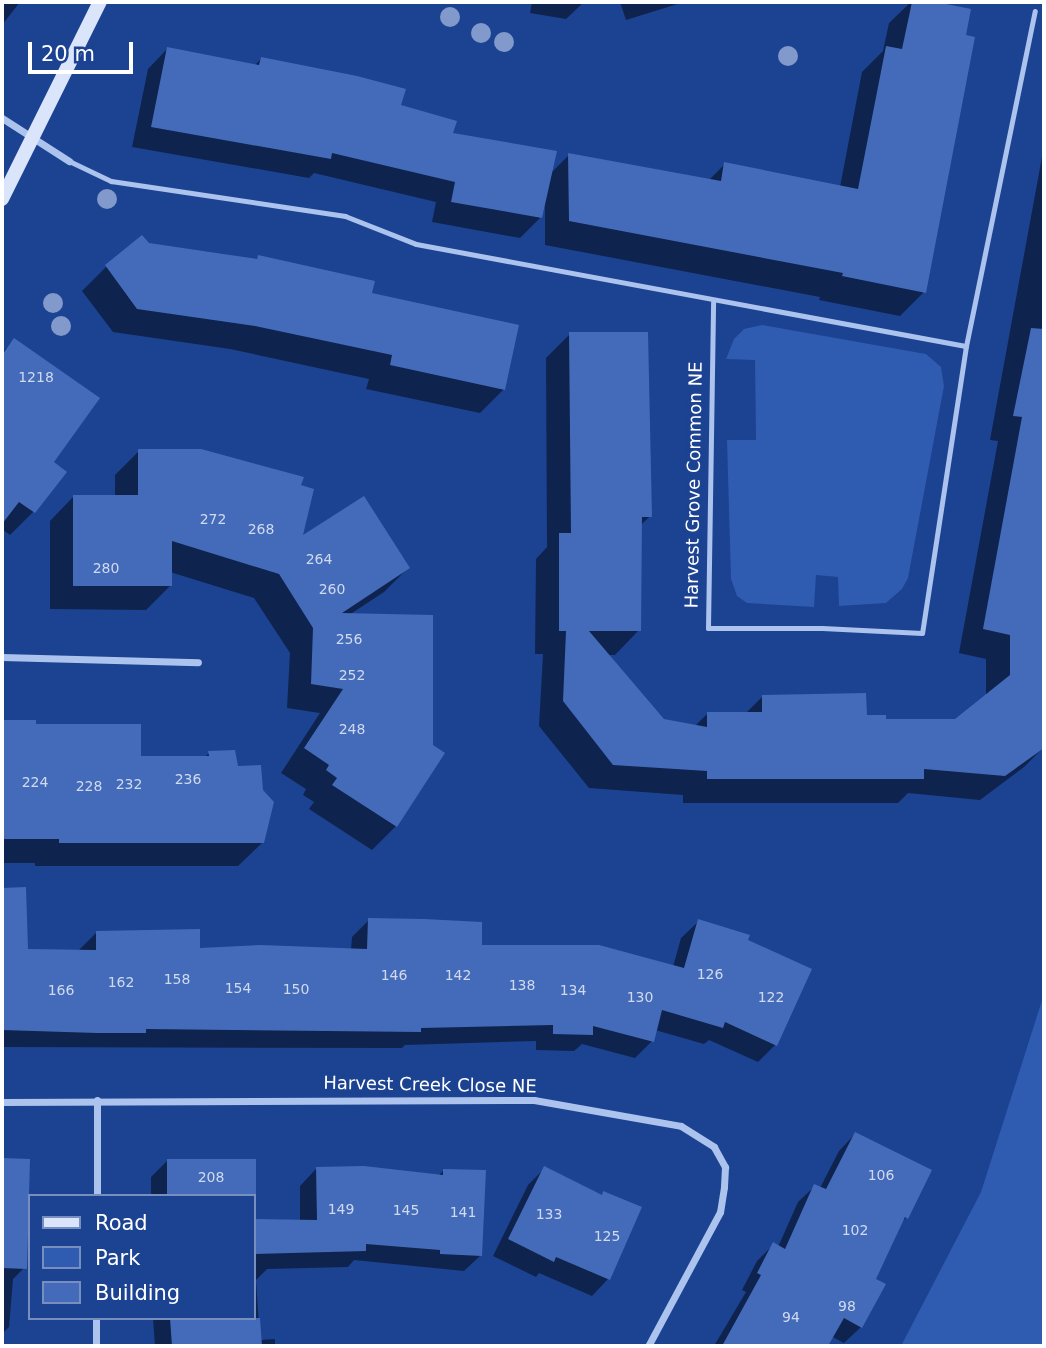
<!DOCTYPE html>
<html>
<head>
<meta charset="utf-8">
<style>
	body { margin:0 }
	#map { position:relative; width:1046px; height:1348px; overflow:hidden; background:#1c4292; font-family:"DejaVu Sans",sans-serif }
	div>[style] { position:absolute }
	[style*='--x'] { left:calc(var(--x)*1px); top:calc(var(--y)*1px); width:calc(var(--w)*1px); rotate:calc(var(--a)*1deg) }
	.green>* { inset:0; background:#2f5bb0 }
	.shadow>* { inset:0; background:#0007 }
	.building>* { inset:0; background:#446bb9 }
	.lane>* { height:5px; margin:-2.5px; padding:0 2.5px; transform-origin:2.5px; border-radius:2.5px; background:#acc3ee }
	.street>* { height:7px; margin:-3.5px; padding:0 3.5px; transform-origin:3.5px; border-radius:3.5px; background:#acc3ee }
	.secondary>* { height:14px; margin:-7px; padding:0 7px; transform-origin:7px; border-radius:7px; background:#dae4fa }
	.trees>* { width:20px; height:20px; margin:-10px; border-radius:50%; background:#8199cb }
	span { translate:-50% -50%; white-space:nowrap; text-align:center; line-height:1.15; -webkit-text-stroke:7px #1c4292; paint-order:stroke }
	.number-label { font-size:14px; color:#d0daee }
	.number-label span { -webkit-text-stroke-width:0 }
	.street-label { font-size:18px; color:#fff }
	.frame { position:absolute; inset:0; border:4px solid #fff; pointer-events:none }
	.legend { position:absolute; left:28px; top:1194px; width:228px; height:126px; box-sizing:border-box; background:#1c4292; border:2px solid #778ebe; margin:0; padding:9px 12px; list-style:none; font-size:21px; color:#fff }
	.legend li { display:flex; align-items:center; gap:14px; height:35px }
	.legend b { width:35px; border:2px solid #778ebe }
	.scale { position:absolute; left:28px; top:42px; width:105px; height:32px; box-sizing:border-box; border:4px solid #fff; border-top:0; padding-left:9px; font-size:21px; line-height:24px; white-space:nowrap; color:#fff; -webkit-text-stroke:5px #1c4292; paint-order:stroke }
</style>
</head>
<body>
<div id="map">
	<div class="green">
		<div style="clip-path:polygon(762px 325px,926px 354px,941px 367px,944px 386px,908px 578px,902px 589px,886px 603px,839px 606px,838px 577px,816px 575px,814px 607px,747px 603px,737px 596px,731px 579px,727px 440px,756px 440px,755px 360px,726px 359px,734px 339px,744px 329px)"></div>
		<div style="clip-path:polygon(1044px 994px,1044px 1346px,901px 1346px,981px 1192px)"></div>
	</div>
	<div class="shadow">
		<div style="clip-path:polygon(2px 2px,20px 2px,2px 25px)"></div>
		<div style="clip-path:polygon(532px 2px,584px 2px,566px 19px,530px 13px)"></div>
		<div style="clip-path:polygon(620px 2px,684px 2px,626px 20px)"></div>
		<div style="clip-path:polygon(911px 2px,969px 10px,924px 292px,900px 316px,819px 300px,820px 297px,545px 245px,545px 206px,541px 217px,520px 238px,432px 222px,436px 202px,314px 173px,309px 178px,132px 147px,148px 69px,168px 48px,255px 65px,262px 58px,399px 107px,451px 134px,550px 174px,569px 155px,708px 181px,725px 164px,840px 187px,862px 72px,883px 51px,889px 23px)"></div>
		<div style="clip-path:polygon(1044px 146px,1044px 747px,1024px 767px,980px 800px,908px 793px,898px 803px,683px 803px,683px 795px,589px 788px,539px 726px,543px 654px,535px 654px,536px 559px,547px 547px,546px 358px,570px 334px,650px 516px,640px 526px,639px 630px,615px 655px,607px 655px,663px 721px,694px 727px,708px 713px,745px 714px,763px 696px,884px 720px,955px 720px,986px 696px,986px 659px,959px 653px,998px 441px,990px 440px)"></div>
		<div style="clip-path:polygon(148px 245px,255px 261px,258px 257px,370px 295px,504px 389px,480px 413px,366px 389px,369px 379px,230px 349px,113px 332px,82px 291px,106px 267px)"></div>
		<div style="clip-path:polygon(14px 340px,51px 462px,64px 472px,33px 512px,10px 535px,2px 529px,2px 353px)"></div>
		<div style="clip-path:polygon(139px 451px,299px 486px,301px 539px,408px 568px,384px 592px,349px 615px,396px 826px,372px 850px,309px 809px,314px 802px,303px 795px,306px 789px,281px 773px,320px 713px,287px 708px,290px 653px,254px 598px,170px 572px,170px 586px,146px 610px,50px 609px,50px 521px,74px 496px,115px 496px,115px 475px)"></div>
		<div style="clip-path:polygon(2px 724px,139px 726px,139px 758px,204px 758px,209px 753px,236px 768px,263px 842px,238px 866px,35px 866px,35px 863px,2px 863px)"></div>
		<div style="clip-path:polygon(369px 920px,480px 946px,673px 967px,681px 938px,699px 921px,746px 941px,775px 1045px,758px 1062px,709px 1040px,704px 1044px,655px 1030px,652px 1041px,635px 1058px,582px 1044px,574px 1051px,536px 1050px,536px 1041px,405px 1045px,402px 1048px,2px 1047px,2px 933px,26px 932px,26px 951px,79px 950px,96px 933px,198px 950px,351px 950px,352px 937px)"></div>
		<div style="clip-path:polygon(855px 1134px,906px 1218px,899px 1224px,874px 1280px,861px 1327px,844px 1343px,831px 1336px,825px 1346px,714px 1346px,746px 1292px,742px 1290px,757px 1261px,774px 1244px,778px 1247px,798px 1202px,815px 1186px,820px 1188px,839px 1151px)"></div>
		<div style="clip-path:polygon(2px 1160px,29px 1161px,25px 1267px,13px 1279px,9px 1327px,2px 1334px)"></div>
		<div style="clip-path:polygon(167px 1161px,254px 1161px,254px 1220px,300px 1222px,300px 1186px,316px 1169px,438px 1176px,444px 1170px,481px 1255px,464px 1271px,354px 1260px,348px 1267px,267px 1269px,256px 1280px,260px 1340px,275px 1339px,275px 1346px,155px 1346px,153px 1318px,254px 1318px,254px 1196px,151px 1196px,151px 1177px)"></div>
		<div style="clip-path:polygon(545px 1168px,601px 1196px,604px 1193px,639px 1208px,608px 1279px,592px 1296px,539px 1273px,536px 1277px,493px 1256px,528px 1185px)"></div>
		<div style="clip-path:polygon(461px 1344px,482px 1346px,459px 1346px)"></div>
	</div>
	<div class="building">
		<div style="clip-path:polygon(912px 2px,936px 2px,971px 9px,966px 35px,975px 37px,926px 293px,842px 276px,843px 273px,569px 221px,568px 153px,721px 181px,724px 162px,858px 189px,886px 46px,902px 49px)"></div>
		<div style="clip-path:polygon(167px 47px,259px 65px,261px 57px,357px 76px,406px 89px,401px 105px,457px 121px,453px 133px,557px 151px,542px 218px,451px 202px,455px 182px,332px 153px,331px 159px,151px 127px)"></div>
		<div style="clip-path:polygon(142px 235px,149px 243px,257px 259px,258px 255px,375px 281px,372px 293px,519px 325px,505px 390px,390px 365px,392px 355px,255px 326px,137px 309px,105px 265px)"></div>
		<div style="clip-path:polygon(1031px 328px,1044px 329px,1044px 748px,1005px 776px,924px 769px,924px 779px,707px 779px,707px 771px,613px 765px,563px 701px,566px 631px,559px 631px,559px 533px,571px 533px,569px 332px,648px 332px,652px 517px,642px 517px,641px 631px,589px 631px,664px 719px,707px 727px,707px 712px,762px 712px,762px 695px,866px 693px,867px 715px,886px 715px,886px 719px,955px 719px,1010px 675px,1010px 635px,983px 629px,1022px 417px,1013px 416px)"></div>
		<div style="clip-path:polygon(14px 338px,100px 398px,54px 462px,67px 472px,35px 513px,19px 502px,2px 524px,2px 355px)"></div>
		<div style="clip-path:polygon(138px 449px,201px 449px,304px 477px,301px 485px,314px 489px,303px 535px,364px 496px,410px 568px,342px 613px,433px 615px,433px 745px,445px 753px,397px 827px,332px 785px,337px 778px,326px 770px,329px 765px,304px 748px,343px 689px,311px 684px,313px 628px,279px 574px,172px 541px,172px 586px,73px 586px,73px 495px,138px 495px)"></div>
		<div style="clip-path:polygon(2px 720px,36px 720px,36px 724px,141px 724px,141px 756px,209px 756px,208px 751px,235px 750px,238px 766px,261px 765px,263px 790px,274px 802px,264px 843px,59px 843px,59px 839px,2px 839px)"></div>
		<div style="clip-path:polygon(26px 887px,28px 949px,96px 950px,96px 931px,200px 929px,200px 948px,261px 945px,367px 949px,368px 918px,424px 919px,482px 922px,482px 945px,599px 945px,684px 968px,698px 919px,750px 935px,748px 940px,812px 969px,777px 1046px,725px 1022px,723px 1028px,662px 1010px,654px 1042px,593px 1026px,593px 1035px,553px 1034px,553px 1025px,421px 1028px,421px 1032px,146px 1029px,146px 1033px,97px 1033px,2px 1030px,2px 888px)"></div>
		<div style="clip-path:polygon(855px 1132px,932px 1170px,908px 1219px,905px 1217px,876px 1279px,886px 1284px,862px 1328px,844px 1318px,828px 1346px,722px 1346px,761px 1275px,757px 1273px,773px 1242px,785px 1249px,814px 1184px,826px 1189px)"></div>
		<div style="clip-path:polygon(2px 1158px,30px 1159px,27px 1269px,2px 1268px)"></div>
		<div style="clip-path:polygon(167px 1159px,256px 1159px,256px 1196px,167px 1196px)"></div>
		<div style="clip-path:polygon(364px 1166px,443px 1175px,443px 1169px,486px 1170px,482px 1256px,440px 1254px,440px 1250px,366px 1244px,366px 1251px,254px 1254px,254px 1219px,317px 1220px,316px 1167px)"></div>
		<div style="clip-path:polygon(544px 1166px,602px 1195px,603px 1191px,642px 1207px,610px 1280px,556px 1257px,554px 1262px,508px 1239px)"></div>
		<div style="clip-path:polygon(170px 1318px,260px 1318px,262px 1346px,172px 1346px)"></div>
	</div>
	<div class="lane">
		<div style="--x:69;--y:161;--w:47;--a:25.5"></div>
		<div style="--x:111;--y:181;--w:237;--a:8.5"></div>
		<div style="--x:345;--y:216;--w:76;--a:21.5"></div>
		<div style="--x:416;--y:244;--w:559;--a:10.51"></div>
		<div style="--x:966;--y:346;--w:290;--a:98.7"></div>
		<div style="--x:922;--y:633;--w:100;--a:-177.1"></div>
		<div style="--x:822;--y:628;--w:114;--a:180"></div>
		<div style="--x:708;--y:628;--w:328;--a:-89.1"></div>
		<div style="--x:966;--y:346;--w:342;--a:-78.4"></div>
	</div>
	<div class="street">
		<div style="--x:2;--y:118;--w:80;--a:32.7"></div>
		<div style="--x:2;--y:657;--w:196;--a:1.5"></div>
		<div style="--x:2;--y:1102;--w:532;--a:-0.22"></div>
		<div style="--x:534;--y:1100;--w:149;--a:10"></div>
		<div style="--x:681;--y:1126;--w:39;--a:32"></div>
		<div style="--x:714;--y:1147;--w:23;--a:61"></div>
		<div style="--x:725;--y:1167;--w:20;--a:93"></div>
		<div style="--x:724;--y:1187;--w:25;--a:99"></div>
		<div style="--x:720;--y:1212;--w:152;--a:118.2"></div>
		<div style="--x:97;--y:1196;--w:96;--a:-90"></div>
		<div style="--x:96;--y:1346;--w:28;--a:-90"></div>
	</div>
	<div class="secondary">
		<div style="--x:2;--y:199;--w:220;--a:-63.6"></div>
	</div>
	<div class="trees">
		<div style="left:450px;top:17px"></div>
		<div style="left:481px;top:33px"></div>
		<div style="left:504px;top:42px"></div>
		<div style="left:788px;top:56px"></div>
		<div style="left:107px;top:199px"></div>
		<div style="left:53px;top:303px"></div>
		<div style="left:61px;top:326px"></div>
	</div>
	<div class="number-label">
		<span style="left:36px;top:377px">1218</span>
		<span style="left:213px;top:519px">272</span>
		<span style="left:261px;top:529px">268</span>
		<span style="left:319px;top:559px">264</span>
		<span style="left:106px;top:568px">280</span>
		<span style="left:332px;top:589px">260</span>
		<span style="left:349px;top:639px">256</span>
		<span style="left:352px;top:675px">252</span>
		<span style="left:352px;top:729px">248</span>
		<span style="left:188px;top:779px">236</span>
		<span style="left:35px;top:782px">224</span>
		<span style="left:129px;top:784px">232</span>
		<span style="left:89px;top:786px">228</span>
		<span style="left:710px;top:974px">126</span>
		<span style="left:394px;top:975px">146</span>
		<span style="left:458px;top:975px">142</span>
		<span style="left:177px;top:979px">158</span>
		<span style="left:121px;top:982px">162</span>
		<span style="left:522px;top:985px">138</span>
		<span style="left:238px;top:988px">154</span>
		<span style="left:296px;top:989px">150</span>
		<span style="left:61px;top:990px">166</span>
		<span style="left:573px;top:990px">134</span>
		<span style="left:640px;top:997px">130</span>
		<span style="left:771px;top:997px">122</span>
		<span style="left:881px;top:1175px">106</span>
		<span style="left:211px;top:1177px">208</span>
		<span style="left:341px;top:1209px">149</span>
		<span style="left:406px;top:1210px">145</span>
		<span style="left:463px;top:1212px">141</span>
		<span style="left:549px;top:1214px">133</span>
		<span style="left:855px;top:1230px">102</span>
		<span style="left:607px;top:1236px">125</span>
		<span style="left:847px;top:1306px">98</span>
		<span style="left:791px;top:1317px">94</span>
	</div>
	<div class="street-label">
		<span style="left:694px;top:485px;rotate:-89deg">Harvest Grove Common NE</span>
		<span style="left:430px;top:1085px;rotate:1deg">Harvest Creek Close NE</span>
	</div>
	<div class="frame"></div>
	<ul class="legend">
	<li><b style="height:9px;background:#dae4fa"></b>Road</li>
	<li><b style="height:19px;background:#2f5bb0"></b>Park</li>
	<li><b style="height:19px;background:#446bb9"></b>Building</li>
	</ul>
	<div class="scale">20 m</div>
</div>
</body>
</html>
